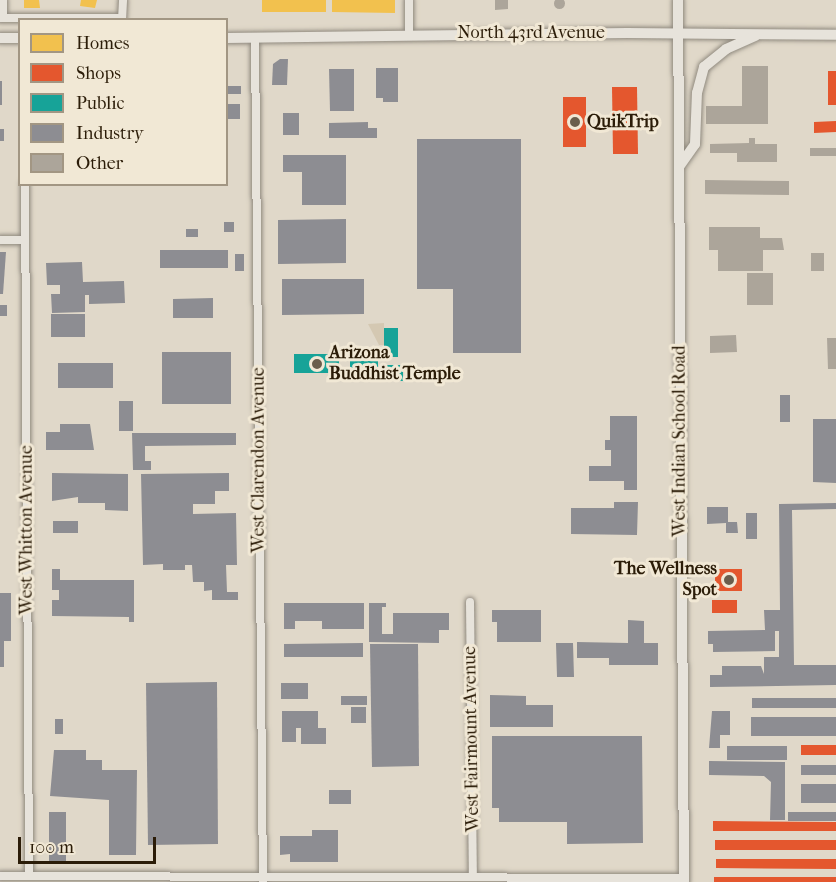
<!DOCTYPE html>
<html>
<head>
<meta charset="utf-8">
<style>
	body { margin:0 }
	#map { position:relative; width:836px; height:882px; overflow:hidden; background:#e0d8c9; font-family:"IM FELL French Canon",serif }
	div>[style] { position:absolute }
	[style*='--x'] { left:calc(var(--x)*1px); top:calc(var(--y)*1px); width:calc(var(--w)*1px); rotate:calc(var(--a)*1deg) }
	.green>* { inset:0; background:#d4c8b2 }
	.homes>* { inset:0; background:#f2c14e }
	.shops>* { inset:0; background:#e4572e }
	.public>* { inset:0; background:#17a398 }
	.industry>* { inset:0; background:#8d8d92 }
	.building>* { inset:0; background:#aca59a }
	.round { border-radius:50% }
	.roads { filter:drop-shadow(0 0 2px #908a7f) drop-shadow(0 0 2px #908a7f) }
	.street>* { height:8px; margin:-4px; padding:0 4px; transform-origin:4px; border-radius:4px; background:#e7e3db }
	.secondary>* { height:10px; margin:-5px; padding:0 5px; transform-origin:5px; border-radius:5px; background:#e7e3db }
	.dots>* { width:16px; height:16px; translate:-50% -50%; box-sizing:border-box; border:3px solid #f1e8d5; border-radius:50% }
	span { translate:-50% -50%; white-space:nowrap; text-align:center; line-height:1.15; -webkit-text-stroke:6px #f1e8d5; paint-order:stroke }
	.street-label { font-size:18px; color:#2b1c08 }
	.poi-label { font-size:18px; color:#2b1c08; font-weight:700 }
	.left { translate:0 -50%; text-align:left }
	.right { translate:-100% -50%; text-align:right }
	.legend { position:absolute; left:18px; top:18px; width:210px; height:168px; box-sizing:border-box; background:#f1e8d5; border:2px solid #a29683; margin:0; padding:8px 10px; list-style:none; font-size:18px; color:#2b1c08 }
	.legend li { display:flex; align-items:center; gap:12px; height:30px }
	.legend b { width:30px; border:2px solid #a29683 }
	.scale { position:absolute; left:18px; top:837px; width:138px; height:27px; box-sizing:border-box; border:3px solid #2b1c08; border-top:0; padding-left:8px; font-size:18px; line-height:21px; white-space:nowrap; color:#2b1c08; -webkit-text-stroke:4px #f1e8d5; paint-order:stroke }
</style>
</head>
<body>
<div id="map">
	<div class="green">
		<div style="clip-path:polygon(384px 323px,384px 345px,379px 345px,368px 324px)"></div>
	</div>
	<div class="homes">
		<div style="clip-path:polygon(24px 0,39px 0,40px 8px,24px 8px)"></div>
		<div style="clip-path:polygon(81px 0,97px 0,95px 8px,80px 6px)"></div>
		<div style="clip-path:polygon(262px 0,326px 0,326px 12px,262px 12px)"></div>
		<div style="clip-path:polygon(332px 0,395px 0,395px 13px,332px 12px)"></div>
	</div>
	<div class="shops">
		<div style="clip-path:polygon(828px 71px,836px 71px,836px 105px,828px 105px)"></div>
		<div style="clip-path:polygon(612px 87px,637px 87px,638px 154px,613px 154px)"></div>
		<div style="clip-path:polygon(563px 97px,586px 97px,586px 147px,563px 147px)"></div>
		<div style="clip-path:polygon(836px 121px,836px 132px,814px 133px,814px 122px)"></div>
		<div style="clip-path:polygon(715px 569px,742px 569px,742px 591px,715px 591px)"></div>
		<div style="clip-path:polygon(712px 600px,737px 600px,737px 613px,712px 613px)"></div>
		<div style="clip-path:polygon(801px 745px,836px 745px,836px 755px,801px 755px)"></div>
		<div style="clip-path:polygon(713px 821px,836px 822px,836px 831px,713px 831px)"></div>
		<div style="clip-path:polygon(715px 840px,836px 840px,836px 850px,715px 850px)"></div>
		<div style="clip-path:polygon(716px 859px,836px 859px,836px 869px,716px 868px)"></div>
		<div style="clip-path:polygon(714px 877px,836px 877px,836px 882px,714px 882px)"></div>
	</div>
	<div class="public">
		<div style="clip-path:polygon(384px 328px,398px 328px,398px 357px,384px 357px)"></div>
		<div style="clip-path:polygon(294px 354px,339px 354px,339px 373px,294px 373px)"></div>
		<div style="clip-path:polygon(350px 361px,378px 361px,378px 374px,350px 374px)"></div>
		<div style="clip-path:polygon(387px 365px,403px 365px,403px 381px,387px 381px)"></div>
	</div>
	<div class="industry">
		<div style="clip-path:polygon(280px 59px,288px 59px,287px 85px,272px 85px,273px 64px)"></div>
		<div style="clip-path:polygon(376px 68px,398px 68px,398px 102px,383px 102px,383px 98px,376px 98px)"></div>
		<div style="clip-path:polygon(329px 69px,354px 69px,354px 111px,330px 111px)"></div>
		<div style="clip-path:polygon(0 81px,2px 81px,2px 105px,0 105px)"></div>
		<div style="clip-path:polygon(226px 86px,241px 86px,241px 94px,226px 94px)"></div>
		<div style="clip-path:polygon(226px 104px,240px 104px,240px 119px,226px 119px)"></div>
		<div style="clip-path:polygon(283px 113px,299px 113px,299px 135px,283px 135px)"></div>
		<div style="clip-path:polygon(368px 122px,368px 128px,377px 128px,377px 138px,329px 138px,329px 123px)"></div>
		<div style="clip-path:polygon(0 129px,4px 129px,4px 141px,0 141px)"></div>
		<div style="clip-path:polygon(417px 139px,521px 139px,521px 353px,453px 353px,453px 289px,417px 289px)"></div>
		<div style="clip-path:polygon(283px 155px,346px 155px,346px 205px,302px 205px,302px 172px,283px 172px)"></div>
		<div style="clip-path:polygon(346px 219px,346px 263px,278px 264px,278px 220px)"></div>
		<div style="clip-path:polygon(224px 222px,234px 222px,234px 232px,224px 232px)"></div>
		<div style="clip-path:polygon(186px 229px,198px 229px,198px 237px,186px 237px)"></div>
		<div style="clip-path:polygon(160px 250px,228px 250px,228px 268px,160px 268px)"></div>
		<div style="clip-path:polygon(0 252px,6px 252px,3px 294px,0 294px)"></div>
		<div style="clip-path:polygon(235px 254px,244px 254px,244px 271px,235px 271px)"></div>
		<div style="clip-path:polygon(82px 262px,83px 282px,124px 281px,125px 303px,89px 304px,89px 295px,85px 295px,85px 312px,52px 313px,51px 294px,60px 294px,60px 285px,47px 285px,46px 263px)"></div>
		<div style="clip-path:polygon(282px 279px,364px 279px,364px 314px,282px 315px)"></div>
		<div style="clip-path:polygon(213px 298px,213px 318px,173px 318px,173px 299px)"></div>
		<div style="clip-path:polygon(0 305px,7px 305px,7px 316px,0 316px)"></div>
		<div style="clip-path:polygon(51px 314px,85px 314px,85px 337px,51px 337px)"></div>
		<div style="clip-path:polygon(162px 352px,231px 352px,231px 404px,162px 404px)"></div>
		<div style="clip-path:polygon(58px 363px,113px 363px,113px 388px,58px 388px)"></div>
		<div style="clip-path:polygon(780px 395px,790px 395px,790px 422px,780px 422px)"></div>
		<div style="clip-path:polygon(119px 401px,133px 401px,133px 431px,119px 431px)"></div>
		<div style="clip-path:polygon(610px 416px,637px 416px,637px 490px,624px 490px,624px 481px,589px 481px,589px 466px,611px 466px,611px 450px,605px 450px,605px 440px,610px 440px)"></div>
		<div style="clip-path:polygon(813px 419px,836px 419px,836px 483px,813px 482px)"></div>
		<div style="clip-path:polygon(60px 424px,90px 424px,94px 450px,46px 450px,46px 432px,60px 432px)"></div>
		<div style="clip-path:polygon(132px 433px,236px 433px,236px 445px,145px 446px,145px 461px,151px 461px,151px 470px,133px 470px)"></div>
		<div style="clip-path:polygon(52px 473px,128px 474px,128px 511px,105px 510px,105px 503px,78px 503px,78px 497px,52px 501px)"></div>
		<div style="clip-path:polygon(229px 473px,229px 491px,215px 491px,215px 504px,193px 504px,193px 514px,236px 513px,237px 565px,226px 565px,227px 592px,238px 592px,238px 600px,212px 600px,212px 590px,204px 591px,204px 582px,193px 582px,192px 565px,185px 565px,185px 570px,163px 570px,163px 564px,143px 565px,141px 474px)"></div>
		<div style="clip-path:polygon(614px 502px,638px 502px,637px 535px,571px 534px,571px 508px,614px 508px)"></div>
		<div style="clip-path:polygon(836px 503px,836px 509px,792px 510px,794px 665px,836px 665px,836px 685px,710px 687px,710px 675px,722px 675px,722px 666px,761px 666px,764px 674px,764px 657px,779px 657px,779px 631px,775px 631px,775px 651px,713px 652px,713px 644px,708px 644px,708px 631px,765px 630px,764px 610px,780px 610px,779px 504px)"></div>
		<div style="clip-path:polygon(707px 507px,728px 507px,728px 522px,737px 522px,738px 533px,726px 533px,726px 523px,707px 524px)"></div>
		<div style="clip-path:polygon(746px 513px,757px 513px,757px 539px,746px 539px)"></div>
		<div style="clip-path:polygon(53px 521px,78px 521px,78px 533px,53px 533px)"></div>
		<div style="clip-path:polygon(52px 569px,60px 569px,60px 580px,134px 580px,134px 622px,129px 622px,129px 617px,52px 616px,52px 600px,59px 600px,59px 590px,52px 590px)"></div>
		<div style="clip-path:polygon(0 593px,11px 593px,11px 641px,4px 641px,4px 667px,0 667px)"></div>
		<div style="clip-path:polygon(284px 603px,364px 603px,364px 629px,322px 629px,322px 621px,295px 621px,295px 629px,284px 629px)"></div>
		<div style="clip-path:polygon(369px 603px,386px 603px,386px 607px,382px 607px,382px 634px,393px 634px,393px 613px,449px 613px,449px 630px,439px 630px,439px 643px,369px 642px)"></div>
		<div style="clip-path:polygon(492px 610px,541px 610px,541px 642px,497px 642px,497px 622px,492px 622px)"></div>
		<div style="clip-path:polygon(628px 620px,644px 621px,644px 643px,658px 643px,658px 665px,609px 665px,609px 658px,577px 658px,577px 642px,628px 643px)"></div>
		<div style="clip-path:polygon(363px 643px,363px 657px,284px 657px,284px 644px)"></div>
		<div style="clip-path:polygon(556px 643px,573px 643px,574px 677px,557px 677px)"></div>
		<div style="clip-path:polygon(370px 644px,418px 644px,419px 766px,372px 767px)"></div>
		<div style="clip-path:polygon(217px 682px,218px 844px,148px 845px,146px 683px)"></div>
		<div style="clip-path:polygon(281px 683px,308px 683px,308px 699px,281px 699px)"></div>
		<div style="clip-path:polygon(490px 695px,526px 696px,526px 705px,553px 705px,553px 727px,490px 727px)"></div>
		<div style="clip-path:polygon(341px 696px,367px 696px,367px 705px,341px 705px)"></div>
		<div style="clip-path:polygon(752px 698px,836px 698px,836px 708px,752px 708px)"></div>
		<div style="clip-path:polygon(351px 707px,366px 707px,366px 723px,351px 723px)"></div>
		<div style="clip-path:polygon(282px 711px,318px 711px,318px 728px,326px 728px,326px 744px,301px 744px,301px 728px,296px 728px,296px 742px,282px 742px)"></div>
		<div style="clip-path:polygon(712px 711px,730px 711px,730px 735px,720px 735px,720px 748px,709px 748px)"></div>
		<div style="clip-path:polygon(751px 717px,836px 717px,836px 736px,751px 736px)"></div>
		<div style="clip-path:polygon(55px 719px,63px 719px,63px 734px,55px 734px)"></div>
		<div style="clip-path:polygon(492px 736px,642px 736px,643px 843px,567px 844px,567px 822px,499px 822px,499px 808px,492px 808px)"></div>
		<div style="clip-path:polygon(727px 746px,787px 746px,787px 760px,727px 760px)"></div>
		<div style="clip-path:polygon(54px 750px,86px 750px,86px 760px,102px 760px,102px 770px,137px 770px,136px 855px,109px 855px,109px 800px,50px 796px)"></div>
		<div style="clip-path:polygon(709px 761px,785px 762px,785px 820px,770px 820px,771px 782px,764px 776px,709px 775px)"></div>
		<div style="clip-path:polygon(801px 765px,836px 765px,836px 775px,801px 775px)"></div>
		<div style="clip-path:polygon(801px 784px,836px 784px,836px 803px,801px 803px)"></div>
		<div style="clip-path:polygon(329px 790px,351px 790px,351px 804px,329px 804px)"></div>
		<div style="clip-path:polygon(49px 812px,66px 812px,66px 863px,49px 863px)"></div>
		<div style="clip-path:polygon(788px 812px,836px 812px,836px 821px,788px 821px)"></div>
		<div style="clip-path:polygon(312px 830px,338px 830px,338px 862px,290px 862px,290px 854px,280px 855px,280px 836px,312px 836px)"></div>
	</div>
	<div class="building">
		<div class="round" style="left:553.5px;top:-2.5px;width:11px;height:11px"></div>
		<div style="clip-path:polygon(495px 0,508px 0,508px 9px,495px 10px)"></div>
		<div style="clip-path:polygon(742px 66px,768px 66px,768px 124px,706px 124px,706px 106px,742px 106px)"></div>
		<div style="clip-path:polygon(749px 138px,755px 138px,755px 144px,777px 144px,777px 162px,737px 162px,737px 153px,710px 153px,710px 144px,749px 143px)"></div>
		<div style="clip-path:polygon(810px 148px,836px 148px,836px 156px,810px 156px)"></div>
		<div style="clip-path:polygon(705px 180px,789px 181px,789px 195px,705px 194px)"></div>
		<div style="clip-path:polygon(709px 227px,760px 227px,760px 238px,782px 238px,784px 250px,763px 250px,763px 271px,718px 271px,718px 250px,709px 250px)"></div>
		<div style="clip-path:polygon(811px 253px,824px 253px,824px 271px,811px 271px)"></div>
		<div style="clip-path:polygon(747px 273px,773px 273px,773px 305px,747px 305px)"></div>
		<div style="clip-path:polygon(736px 335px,737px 352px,710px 353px,710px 336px)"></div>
		<div style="clip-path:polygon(827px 338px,836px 338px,836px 369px,828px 369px)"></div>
	</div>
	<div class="roads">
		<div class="street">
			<div style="--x:3;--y:0;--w:18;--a:90"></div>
			<div style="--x:0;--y:18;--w:122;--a:0"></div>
			<div style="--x:122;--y:20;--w:20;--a:-87"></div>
			<div style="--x:409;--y:34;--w:34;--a:-90"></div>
			<div style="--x:255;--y:38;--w:844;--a:89.46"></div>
			<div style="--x:25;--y:184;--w:692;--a:89.67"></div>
			<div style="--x:0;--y:240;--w:25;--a:0"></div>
			<div style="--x:470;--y:602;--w:274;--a:89.4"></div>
			<div style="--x:0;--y:876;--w:684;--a:0.17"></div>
		</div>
		<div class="secondary">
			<div style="--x:678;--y:0;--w:882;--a:89.61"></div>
			<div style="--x:0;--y:38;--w:20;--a:0"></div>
			<div style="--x:226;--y:38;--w:401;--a:-0.7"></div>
			<div style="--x:627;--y:33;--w:209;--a:0.5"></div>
			<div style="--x:679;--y:167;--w:28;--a:-55"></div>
			<div style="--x:695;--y:144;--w:51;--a:-87.8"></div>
			<div style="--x:697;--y:93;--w:27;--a:-75"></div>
			<div style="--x:704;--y:67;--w:28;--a:-39"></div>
			<div style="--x:726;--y:49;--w:32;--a:-24"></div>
		</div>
	</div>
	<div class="dots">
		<div style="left:575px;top:122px;background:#6a5e4c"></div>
		<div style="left:317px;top:364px;background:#6a5e4c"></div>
		<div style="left:729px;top:580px;background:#6a5e4c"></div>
	</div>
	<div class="street-label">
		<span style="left:531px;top:33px">North 43rd Avenue</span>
		<span style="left:680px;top:441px;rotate:-90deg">West Indian School Road</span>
		<span style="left:259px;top:460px;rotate:-90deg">West Clarendon Avenue</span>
		<span style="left:27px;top:530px;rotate:-90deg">West Whitton Avenue</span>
		<span style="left:472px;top:739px;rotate:-91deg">West Fairmount Avenue</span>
	</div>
	<div class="poi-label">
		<span class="left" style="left:587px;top:122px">QuikTrip</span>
		<span class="left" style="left:329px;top:364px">Arizona<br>Buddhist Temple</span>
		<span class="right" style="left:717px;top:580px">The Wellness<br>Spot</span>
	</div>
	<ul class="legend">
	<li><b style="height:16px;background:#f2c14e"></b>Homes</li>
	<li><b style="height:16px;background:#e4572e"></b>Shops</li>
	<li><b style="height:16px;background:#17a398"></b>Public</li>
	<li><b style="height:16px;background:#8d8d92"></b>Industry</li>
	<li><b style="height:16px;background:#aca59a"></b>Other</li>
	</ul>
	<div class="scale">100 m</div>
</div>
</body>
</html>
